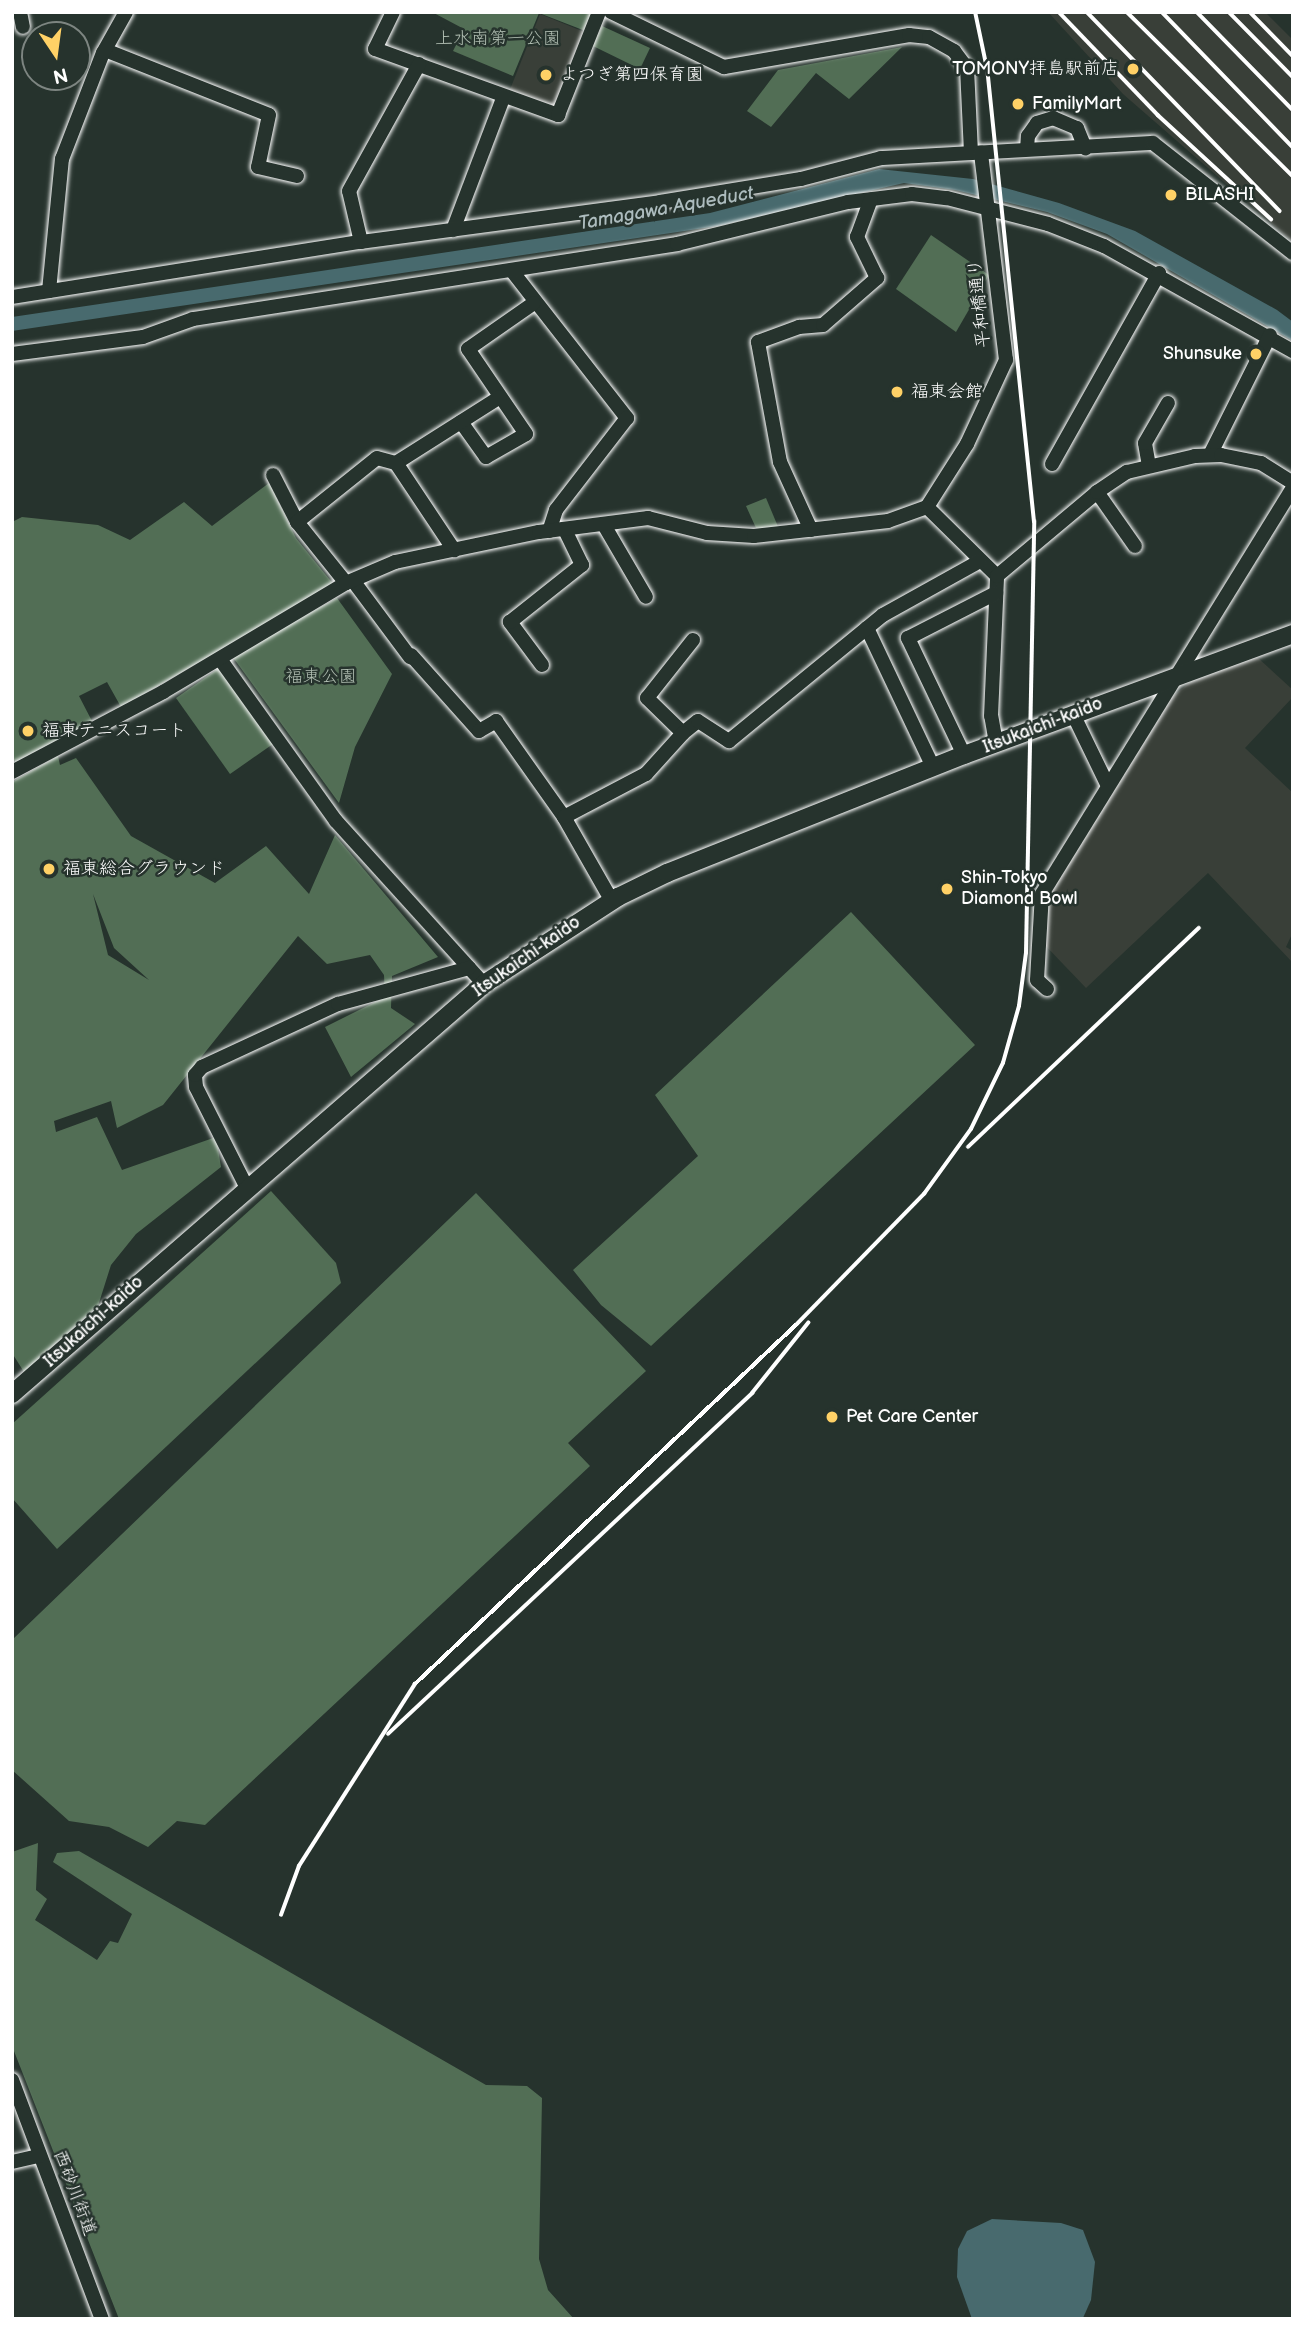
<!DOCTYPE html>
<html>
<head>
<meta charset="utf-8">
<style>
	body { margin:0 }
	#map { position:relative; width:1305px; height:2331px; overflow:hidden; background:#26332d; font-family:"Balsamiq Sans","Klee One",sans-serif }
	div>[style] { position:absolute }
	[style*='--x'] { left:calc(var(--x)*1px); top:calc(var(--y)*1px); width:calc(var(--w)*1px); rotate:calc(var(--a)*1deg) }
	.built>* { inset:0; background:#393f38 }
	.green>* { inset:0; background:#526e55 }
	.water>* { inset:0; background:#486a6e }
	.roads { filter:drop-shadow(0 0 2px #fff) drop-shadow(0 0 2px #fff) }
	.minor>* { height:14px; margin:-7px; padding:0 7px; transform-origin:7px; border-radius:7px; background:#26332d }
	.major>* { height:18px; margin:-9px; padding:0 9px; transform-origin:9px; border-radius:9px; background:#26332d }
	.rail>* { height:3.5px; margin:-1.75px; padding:0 1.75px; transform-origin:1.75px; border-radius:1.75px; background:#fff }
	.dots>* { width:19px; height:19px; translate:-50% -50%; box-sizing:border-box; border:4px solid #26332d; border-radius:50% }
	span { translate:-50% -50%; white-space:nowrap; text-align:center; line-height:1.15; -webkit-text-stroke:5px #26332d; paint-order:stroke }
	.park-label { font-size:18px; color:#b1beb2 }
	.poi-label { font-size:18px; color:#fff }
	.right { translate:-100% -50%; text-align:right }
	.left { translate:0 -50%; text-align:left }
	.street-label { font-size:18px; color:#fff }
	.water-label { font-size:19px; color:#adbcbe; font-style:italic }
	.frame { position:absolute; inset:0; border:14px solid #fff; pointer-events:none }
	.north { position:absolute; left:21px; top:21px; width:70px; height:70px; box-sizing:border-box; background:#26332d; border:2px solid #7d8581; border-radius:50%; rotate:167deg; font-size:19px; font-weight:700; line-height:28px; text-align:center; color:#fff }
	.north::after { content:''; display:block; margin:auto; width:24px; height:32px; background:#ffd166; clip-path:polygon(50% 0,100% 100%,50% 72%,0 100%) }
</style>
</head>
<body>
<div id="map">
	<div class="built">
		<div style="clip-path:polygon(1048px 12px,1265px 12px,1293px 40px,1293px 242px,1123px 94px)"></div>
		<div style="clip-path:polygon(540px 14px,587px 33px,556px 110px,509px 92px)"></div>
		<div style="clip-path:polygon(1257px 657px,1293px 690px,1293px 697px,1245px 748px,1293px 793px,1293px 932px,1286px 947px,1293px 951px,1293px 963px,1208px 873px,1086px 988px,1041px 941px,1043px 900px,1166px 702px,1193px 680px)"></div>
	</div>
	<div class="green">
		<div style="clip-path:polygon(432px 12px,594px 12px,588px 32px,539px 13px,513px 76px,453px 51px,464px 29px)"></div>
		<div style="clip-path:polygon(602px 26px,650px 48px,640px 69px,593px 46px)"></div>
		<div style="clip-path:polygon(902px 47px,849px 99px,816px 73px,771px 127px,747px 111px,778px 70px)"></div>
		<div style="clip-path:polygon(931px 235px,989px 275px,956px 332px,896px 289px)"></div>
		<div style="clip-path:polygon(269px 483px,296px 538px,334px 585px,121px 707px,107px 682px,79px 696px,93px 723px,18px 764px,12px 758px,12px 522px,22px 517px,98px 525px,130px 540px,184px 502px,212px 526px)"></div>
		<div style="clip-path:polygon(766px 498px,779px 529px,756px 528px,746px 506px)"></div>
		<div style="clip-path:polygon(337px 598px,392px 674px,355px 747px,339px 803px,232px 656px)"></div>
		<div style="clip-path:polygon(219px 668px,273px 744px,230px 774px,176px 698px)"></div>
		<div style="clip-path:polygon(evenodd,58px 756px,60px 765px,76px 758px,131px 836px,215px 883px,266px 846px,309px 894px,335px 835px,438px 957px,392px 976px,391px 1008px,415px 1024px,351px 1077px,325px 1027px,385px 997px,384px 975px,370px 955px,327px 964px,298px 936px,163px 1105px,117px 1128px,111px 1101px,54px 1121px,56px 1132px,97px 1117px,122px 1170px,216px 1137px,221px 1167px,136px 1234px,111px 1265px,98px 1306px,24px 1372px,12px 1353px,12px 782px,58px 756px,93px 894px,114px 948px,149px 980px,108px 955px,93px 894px)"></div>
		<div style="clip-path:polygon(851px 912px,975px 1045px,651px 1346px,601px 1305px,573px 1270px,698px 1156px,655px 1095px)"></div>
		<div style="clip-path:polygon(271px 1191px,336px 1263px,341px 1283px,57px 1549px,12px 1498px,12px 1424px)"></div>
		<div style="clip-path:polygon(476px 1193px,646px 1371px,568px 1443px,590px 1466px,205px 1825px,177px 1821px,148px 1847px,109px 1827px,69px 1821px,12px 1770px,12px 1640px)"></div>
		<div style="clip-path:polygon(38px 1843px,36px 1890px,47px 1899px,35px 1920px,97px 1960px,110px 1941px,118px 1943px,132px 1914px,53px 1862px,57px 1853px,79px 1851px,486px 2085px,527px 2086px,542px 2098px,539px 2259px,548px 2290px,574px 2319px,119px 2319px,12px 2046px,12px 1852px)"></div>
	</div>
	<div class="water">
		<div style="clip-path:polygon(879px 169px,973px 179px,1059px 203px,1135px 231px,1277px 310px,1293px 322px,1293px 341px,1107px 234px,1047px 212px,955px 190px,904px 183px,718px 226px,12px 331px,12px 317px,710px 213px)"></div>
		<div style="clip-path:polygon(992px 2219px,1061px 2223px,1083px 2230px,1095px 2262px,1091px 2300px,1083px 2318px,972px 2319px,957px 2277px,958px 2249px,967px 2231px)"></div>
	</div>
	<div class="roads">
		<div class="minor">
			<div style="--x:20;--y:12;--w:15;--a:79"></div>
			<div style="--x:393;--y:12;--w:41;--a:115.9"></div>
			<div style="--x:375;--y:49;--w:195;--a:19.8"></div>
			<div style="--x:558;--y:115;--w:111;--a:-68.3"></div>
			<div style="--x:611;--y:12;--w:126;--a:26"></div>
			<div style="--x:724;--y:67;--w:188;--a:-9.8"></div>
			<div style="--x:909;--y:35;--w:20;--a:6"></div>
			<div style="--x:929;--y:37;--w:29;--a:29"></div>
			<div style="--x:954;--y:51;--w:21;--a:53"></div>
			<div style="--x:967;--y:68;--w:85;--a:87.3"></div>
			<div style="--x:105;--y:50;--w:176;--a:21.6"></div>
			<div style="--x:269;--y:115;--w:53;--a:101.9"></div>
			<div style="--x:258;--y:167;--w:40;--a:13"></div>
			<div style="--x:1027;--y:149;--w:13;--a:-86"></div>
			<div style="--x:1028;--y:136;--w:16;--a:-55"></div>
			<div style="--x:1037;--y:123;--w:17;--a:-17"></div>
			<div style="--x:1053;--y:118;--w:26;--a:23"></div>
			<div style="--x:1077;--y:128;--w:22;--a:68"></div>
			<div style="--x:453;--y:230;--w:143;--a:-69.2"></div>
			<div style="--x:361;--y:242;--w:52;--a:-103.2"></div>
			<div style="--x:349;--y:191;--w:145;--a:-61.1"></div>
			<div style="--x:512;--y:271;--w:187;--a:52"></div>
			<div style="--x:627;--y:418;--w:116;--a:127.7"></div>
			<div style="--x:556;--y:510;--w:22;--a:108"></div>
			<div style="--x:49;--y:291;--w:133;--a:-84.4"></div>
			<div style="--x:62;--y:159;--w:114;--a:-68.9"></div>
			<div style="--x:103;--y:53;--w:47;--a:-60.7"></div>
			<div style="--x:12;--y:297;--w:353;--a:-9"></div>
			<div style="--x:361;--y:242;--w:302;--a:-7.6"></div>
			<div style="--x:660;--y:202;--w:143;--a:-9.3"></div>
			<div style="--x:801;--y:179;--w:83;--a:-14.7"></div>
			<div style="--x:881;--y:158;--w:272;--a:-3.2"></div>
			<div style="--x:1153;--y:143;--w:178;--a:38.2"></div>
			<div style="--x:12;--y:354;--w:132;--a:-7.4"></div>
			<div style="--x:143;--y:337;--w:53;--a:-19.8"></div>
			<div style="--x:193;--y:319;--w:490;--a:-8.8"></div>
			<div style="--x:677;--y:244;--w:176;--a:-13.8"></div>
			<div style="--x:848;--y:202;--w:64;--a:-7.1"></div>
			<div style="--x:912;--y:194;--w:35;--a:7"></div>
			<div style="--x:947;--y:198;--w:104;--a:14.4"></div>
			<div style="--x:1048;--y:224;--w:60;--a:21.4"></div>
			<div style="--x:1104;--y:246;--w:216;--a:29.1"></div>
			<div style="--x:461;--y:422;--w:43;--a:54.5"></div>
			<div style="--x:486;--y:457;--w:46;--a:-29.9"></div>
			<div style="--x:526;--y:434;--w:103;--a:-124.3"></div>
			<div style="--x:468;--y:349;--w:80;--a:-34.9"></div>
			<div style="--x:1210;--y:455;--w:134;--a:-63.4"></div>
			<div style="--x:396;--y:463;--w:123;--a:-32.4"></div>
			<div style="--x:1052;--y:464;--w:219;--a:-60.7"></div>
			<div style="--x:1149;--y:466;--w:23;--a:-100"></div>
			<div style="--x:1145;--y:443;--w:46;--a:-60.1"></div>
			<div style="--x:273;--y:475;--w:53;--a:62.9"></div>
			<div style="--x:1097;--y:492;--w:66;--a:54.9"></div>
			<div style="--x:927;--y:507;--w:75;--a:-57.6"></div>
			<div style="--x:967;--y:444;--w:93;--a:-65.1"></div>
			<div style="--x:1006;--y:360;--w:209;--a:-96.9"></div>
			<div style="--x:927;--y:507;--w:98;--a:44.6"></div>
			<div style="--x:604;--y:525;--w:83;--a:59.7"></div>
			<div style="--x:811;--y:530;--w:75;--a:-114.5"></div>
			<div style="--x:780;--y:462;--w:122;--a:-100.4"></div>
			<div style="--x:758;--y:342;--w:44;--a:-20.1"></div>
			<div style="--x:799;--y:327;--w:24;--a:-5"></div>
			<div style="--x:823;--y:325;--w:72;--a:-41"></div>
			<div style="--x:877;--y:278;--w:46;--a:-116"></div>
			<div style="--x:857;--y:237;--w:40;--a:-69.8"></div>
			<div style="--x:354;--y:582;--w:94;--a:53.3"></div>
			<div style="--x:346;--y:583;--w:78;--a:-128.8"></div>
			<div style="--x:297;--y:522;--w:102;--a:-38.7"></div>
			<div style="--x:377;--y:458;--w:20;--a:15"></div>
			<div style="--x:396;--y:463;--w:105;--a:56.3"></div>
			<div style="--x:867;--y:628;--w:154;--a:64.6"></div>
			<div style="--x:693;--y:640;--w:74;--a:128.4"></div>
			<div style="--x:647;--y:698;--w:50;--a:44.2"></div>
			<div style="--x:683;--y:733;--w:19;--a:-39"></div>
			<div style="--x:698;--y:721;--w:37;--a:33"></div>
			<div style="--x:729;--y:741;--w:199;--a:-39.3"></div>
			<div style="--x:883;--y:615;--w:111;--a:-29.1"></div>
			<div style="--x:411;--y:655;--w:102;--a:48.2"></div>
			<div style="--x:479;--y:731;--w:20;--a:-30"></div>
			<div style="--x:496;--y:721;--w:118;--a:54.7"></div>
			<div style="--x:564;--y:817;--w:97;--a:60.3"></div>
			<div style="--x:220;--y:659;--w:199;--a:54.4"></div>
			<div style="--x:336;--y:821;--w:220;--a:47.8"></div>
			<div style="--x:542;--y:665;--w:54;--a:-126.7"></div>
			<div style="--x:510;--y:622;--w:92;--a:-38.4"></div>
			<div style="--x:582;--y:565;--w:37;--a:-116"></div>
			<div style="--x:1074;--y:716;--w:76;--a:64.1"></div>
			<div style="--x:996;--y:743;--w:27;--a:-100"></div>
			<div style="--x:991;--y:716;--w:140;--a:-87.5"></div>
			<div style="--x:997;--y:576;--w:131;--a:-40"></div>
			<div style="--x:1097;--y:492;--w:36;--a:-34"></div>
			<div style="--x:1127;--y:472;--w:70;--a:-13.2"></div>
			<div style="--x:1195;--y:456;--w:26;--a:-2"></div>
			<div style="--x:1221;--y:455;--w:41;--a:11.3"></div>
			<div style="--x:1261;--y:463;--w:38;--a:32"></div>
			<div style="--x:964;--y:755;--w:130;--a:-115.6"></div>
			<div style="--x:908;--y:638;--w:99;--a:-27.1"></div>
			<div style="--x:12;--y:772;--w:171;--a:-27.9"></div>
			<div style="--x:163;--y:692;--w:213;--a:-30.8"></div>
			<div style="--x:346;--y:583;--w:53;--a:-23.2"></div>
			<div style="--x:395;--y:562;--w:147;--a:-11.8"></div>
			<div style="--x:539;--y:532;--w:110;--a:-7.3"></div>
			<div style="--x:648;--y:518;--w:61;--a:14.3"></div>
			<div style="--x:707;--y:533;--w:47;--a:3.7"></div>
			<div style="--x:754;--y:536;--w:135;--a:-6.4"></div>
			<div style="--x:888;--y:521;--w:41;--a:-19.7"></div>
			<div style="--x:564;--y:817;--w:93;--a:-27.7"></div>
			<div style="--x:646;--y:774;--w:55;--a:-47.9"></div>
			<div style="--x:1047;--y:989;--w:13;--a:-138"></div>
			<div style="--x:1037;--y:980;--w:86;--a:-86.7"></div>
			<div style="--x:1042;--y:894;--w:477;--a:-58.3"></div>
			<div style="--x:246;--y:1186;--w:111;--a:-116.8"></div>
			<div style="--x:196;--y:1087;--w:12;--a:-95"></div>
			<div style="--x:195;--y:1075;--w:11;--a:-49"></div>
			<div style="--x:202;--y:1067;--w:150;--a:-24.9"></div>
			<div style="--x:338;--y:1004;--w:136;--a:-15.4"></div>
			<div style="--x:12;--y:2080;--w:255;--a:69.4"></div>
			<div style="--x:12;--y:2162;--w:28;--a:-13"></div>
		</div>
		<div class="major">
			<div style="--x:12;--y:1394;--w:625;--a:-40.98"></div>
			<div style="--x:484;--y:984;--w:160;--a:-33"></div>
			<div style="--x:618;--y:897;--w:55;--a:-26.1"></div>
			<div style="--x:667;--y:873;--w:320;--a:-21.7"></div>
			<div style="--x:964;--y:755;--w:351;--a:-20.2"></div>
		</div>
	</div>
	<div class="rail">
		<div style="--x:1059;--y:12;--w:143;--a:46.1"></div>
		<div style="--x:1158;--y:115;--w:154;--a:42.6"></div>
		<div style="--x:1087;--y:12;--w:277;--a:45.9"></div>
		<div style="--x:1127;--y:12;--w:233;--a:44.7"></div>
		<div style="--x:1162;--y:12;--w:188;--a:45.9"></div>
		<div style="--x:1197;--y:12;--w:137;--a:45.6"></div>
		<div style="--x:1229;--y:12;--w:91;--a:45.4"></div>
		<div style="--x:1250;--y:12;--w:62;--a:45.7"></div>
		<div style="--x:968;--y:1147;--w:318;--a:-43.5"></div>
		<div style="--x:388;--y:1734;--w:499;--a:-43.1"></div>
		<div style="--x:752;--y:1393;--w:90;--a:-51.3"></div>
		<div style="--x:281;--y:1915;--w:52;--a:-69.8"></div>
		<div style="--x:299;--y:1866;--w:216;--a:-57.5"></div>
		<div style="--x:415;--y:1684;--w:525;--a:-43.3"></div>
		<div style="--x:797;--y:1324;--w:182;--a:-45.7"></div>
		<div style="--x:924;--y:1194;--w:80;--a:-54.1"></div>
		<div style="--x:971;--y:1129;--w:73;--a:-64.1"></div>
		<div style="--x:1003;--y:1063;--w:59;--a:-74.3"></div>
		<div style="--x:1019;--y:1006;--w:53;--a:-82.5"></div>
		<div style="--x:1026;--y:953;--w:431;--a:-88.9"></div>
		<div style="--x:1034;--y:522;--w:450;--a:-95.9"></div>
		<div style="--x:988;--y:74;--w:63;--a:-101.8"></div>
	</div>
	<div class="dots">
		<div style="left:1133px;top:69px;background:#ffd166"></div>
		<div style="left:546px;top:75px;background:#ffd166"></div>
		<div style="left:1018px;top:104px;background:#ffd166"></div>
		<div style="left:1171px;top:195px;background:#ffd166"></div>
		<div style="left:1256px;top:354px;background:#ffd166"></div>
		<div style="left:897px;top:392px;background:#ffd166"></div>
		<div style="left:28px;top:731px;background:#ffd166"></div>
		<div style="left:49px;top:869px;background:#ffd166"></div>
		<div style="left:947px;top:889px;background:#ffd166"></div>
		<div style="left:832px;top:1417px;background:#ffd166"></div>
	</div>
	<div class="park-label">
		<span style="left:498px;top:39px">上水南第一公園</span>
		<span style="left:321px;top:677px">福東公園</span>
	</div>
	<div class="poi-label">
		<span class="right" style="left:1119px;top:69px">TOMONY拝島駅前店</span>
		<span class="left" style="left:560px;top:75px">よつぎ第四保育園</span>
		<span class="left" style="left:1032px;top:104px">FamilyMart</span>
		<span class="left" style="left:1185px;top:195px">BILASHI</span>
		<span class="right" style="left:1242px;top:354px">Shunsuke</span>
		<span class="left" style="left:911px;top:392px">福東会館</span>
		<span class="left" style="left:42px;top:731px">福東テニスコート</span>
		<span class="left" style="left:63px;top:869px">福東総合グラウンド</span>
		<span class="left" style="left:961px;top:889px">Shin-Tokyo<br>Diamond Bowl</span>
		<span class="left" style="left:846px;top:1417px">Pet Care Center</span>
	</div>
	<div class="street-label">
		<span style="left:980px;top:303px;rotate:-96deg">平和橋通り</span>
		<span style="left:1043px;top:726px;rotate:-21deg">Itsukaichi-kaido</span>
		<span style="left:527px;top:957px;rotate:-35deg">Itsukaichi-kaido</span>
		<span style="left:94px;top:1322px;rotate:-42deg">Itsukaichi-kaido</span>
		<span style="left:74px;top:2193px;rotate:69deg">西砂川街道</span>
	</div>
	<div class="water-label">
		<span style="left:666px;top:209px;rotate:-10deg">Tamagawa Aqueduct</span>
	</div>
	<div class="frame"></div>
	<div class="north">N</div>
</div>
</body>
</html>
